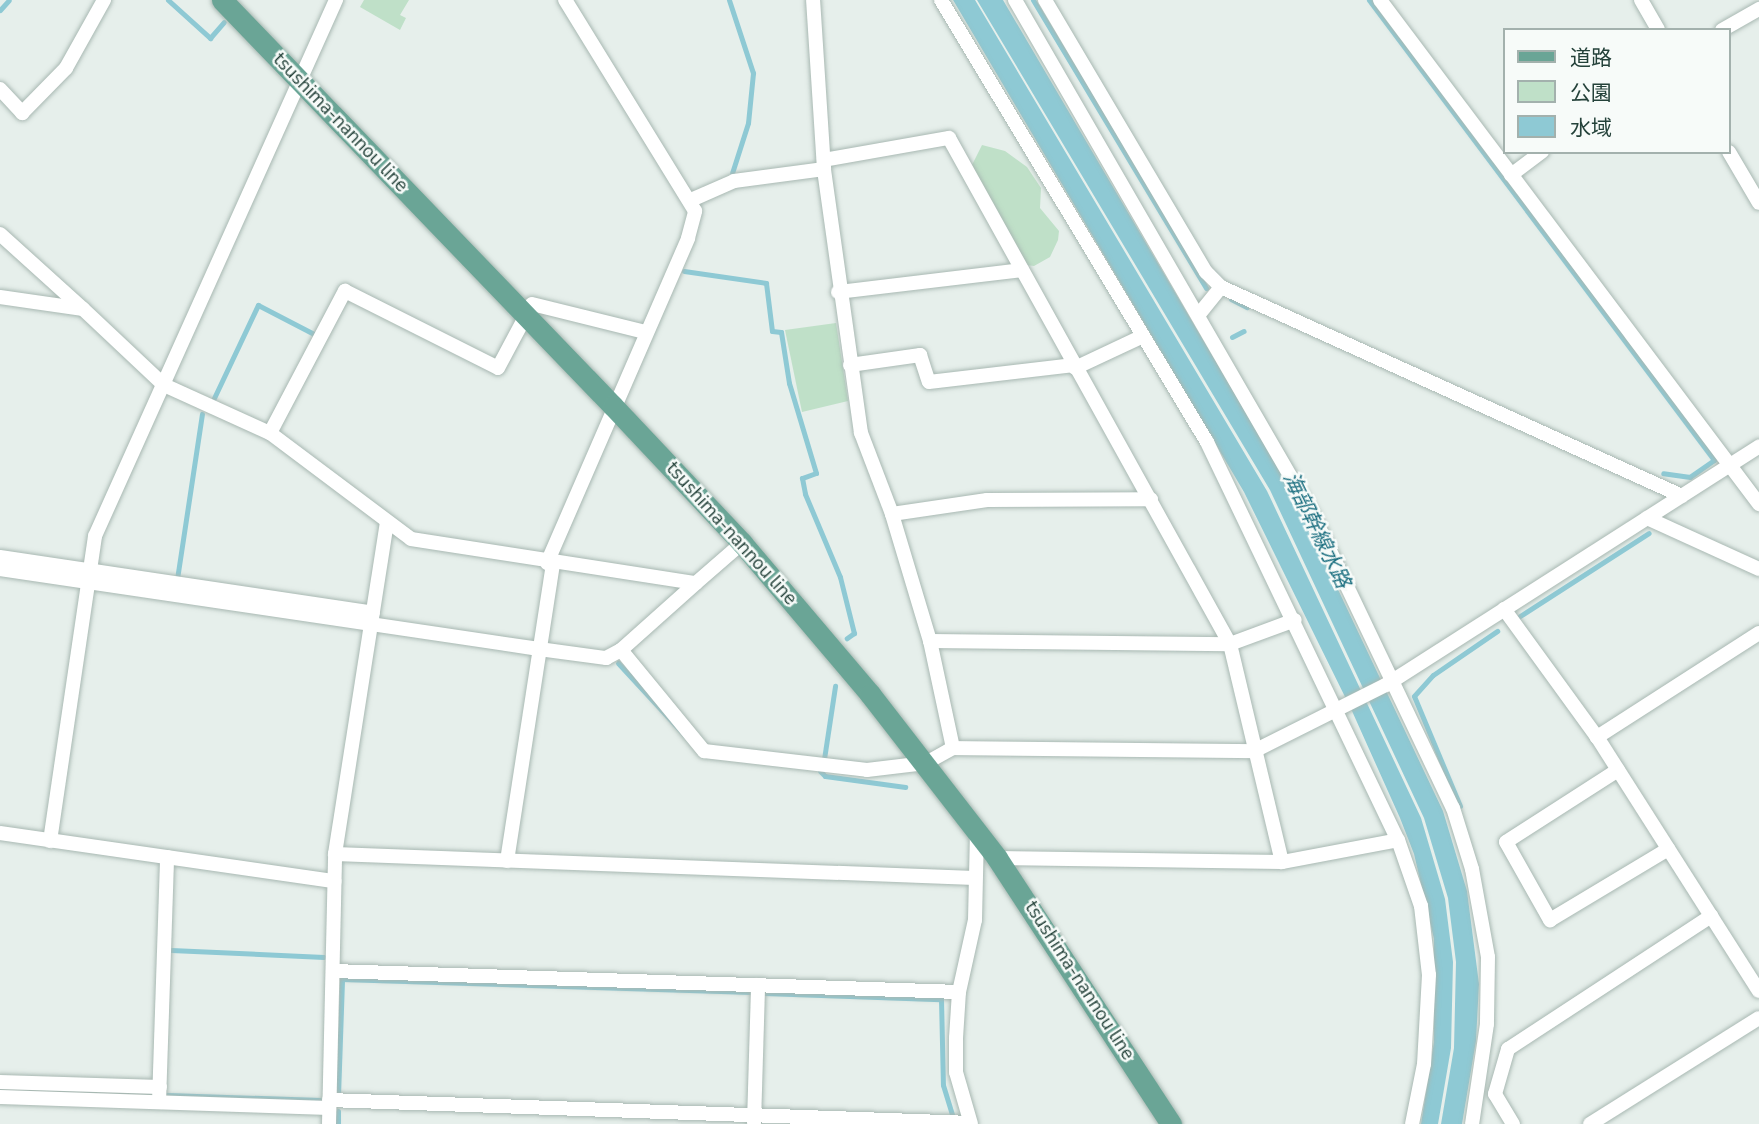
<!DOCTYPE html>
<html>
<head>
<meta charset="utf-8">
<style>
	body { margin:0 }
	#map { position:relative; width:1759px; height:1124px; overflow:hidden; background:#e6efeb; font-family:"Nunito Sans","Noto Sans JP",sans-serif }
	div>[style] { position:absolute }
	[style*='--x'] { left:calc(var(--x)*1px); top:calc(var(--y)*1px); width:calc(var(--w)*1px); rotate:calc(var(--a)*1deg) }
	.green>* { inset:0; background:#bfe0c8 }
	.water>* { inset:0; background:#8ec9d4 }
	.stream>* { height:5px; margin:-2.5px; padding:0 2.5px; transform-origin:2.5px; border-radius:2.5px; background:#8ec9d4 }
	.roads { filter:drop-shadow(0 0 2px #a8b8b2) drop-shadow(0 0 2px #a8b8b2) }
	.minor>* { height:14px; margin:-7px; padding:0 7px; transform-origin:7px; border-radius:7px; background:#fff }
	.primary>* { height:21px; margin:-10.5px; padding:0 10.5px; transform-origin:10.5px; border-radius:10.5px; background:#6aa596 }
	span { translate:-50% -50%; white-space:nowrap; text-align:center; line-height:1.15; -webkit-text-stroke:5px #f7fbf9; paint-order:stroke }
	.street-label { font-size:19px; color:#24423a }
	.water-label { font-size:21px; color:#1c6f80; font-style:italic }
	.legend { position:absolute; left:1503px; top:28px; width:228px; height:126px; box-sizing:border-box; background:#f7fbf9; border:2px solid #a3b1ad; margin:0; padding:9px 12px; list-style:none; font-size:21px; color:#24423a }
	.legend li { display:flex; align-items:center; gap:14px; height:35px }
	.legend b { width:35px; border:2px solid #a3b1ad }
</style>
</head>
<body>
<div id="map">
	<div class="green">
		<div style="clip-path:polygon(364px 0,409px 0,400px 15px,406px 18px,400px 30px,360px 7px)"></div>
		<div style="clip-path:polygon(982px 145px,1005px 151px,1027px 167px,1041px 188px,1040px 208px,1059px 231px,1058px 240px,1050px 257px,1034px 266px,1026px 265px,971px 167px)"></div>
		<div style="clip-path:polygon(836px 323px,848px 401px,802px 412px,785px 330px)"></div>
	</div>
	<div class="water">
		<div style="clip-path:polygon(953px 0,975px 0,1267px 491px,1421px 818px,1445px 899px,1453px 962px,1451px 1048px,1438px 1124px,1421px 1124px,1434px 1042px,1434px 939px,1414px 854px,1400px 818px,1352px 711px,1244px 492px)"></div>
		<div style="clip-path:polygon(977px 0,1003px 0,1289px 486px,1443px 811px,1467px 891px,1479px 984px,1476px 1041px,1462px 1124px,1441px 1124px,1454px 1048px,1456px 962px,1448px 898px,1424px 818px,1270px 490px)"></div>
	</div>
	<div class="stream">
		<div style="--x:168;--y:0;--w:57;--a:42.1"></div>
		<div style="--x:210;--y:38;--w:21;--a:-49"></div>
		<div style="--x:729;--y:0;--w:77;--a:71.8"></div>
		<div style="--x:753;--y:73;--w:50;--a:95.7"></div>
		<div style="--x:748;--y:123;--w:52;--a:107.7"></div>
		<div style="--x:1033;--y:0;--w:336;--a:59"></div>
		<div style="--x:1369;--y:0;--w:575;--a:53.13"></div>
		<div style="--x:1714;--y:460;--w:29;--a:145"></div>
		<div style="--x:1690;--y:477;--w:27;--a:-172"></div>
		<div style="--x:0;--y:10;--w:13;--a:-48"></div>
		<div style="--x:684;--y:271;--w:83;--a:8.3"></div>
		<div style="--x:766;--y:283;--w:48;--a:82.9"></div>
		<div style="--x:772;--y:331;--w:9;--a:6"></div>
		<div style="--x:781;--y:332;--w:52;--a:81.1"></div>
		<div style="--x:789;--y:383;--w:94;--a:73.3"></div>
		<div style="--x:816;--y:473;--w:15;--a:160"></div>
		<div style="--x:802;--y:478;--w:16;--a:79"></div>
		<div style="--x:805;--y:494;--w:90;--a:67.1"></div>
		<div style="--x:840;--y:577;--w:58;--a:76"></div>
		<div style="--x:854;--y:633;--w:9;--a:144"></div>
		<div style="--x:1231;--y:299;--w:18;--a:27"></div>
		<div style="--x:1232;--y:337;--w:13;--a:-27"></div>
		<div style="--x:214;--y:398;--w:103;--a:-64.7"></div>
		<div style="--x:258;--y:305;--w:63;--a:27.4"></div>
		<div style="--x:177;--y:579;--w:167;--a:-81.4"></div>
		<div style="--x:1520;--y:616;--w:153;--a:-32.8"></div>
		<div style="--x:618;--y:663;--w:121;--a:47.3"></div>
		<div style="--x:824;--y:759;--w:74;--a:-81.4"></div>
		<div style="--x:820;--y:771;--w:7;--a:45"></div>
		<div style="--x:825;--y:776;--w:81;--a:7.8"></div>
		<div style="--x:1460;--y:806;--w:119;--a:-112.7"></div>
		<div style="--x:1414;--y:696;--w:28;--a:-48"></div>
		<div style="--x:1433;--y:675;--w:78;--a:-34.5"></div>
		<div style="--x:171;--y:950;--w:153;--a:2.6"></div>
		<div style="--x:765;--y:993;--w:176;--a:2"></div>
		<div style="--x:941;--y:999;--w:86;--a:88.7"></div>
		<div style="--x:943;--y:1085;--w:34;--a:73"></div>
		<div style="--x:0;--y:1090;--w:150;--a:1.9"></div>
		<div style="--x:167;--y:1095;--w:153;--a:1.9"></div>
		<div style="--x:338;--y:1095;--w:116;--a:-88"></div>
		<div style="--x:342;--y:979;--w:410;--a:1.8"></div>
		<div style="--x:338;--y:1124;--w:13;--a:-90"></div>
	</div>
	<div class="roads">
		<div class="minor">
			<div style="--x:941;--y:0;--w:516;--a:58.96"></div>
			<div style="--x:1207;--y:442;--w:441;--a:64.4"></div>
			<div style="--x:1398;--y:840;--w:70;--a:70.8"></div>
			<div style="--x:1421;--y:906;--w:69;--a:83.4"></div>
			<div style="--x:1429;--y:975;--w:89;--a:93.2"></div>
			<div style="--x:1424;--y:1064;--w:61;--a:101.3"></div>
			<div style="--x:1015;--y:0;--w:597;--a:59.96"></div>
			<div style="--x:1314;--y:517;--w:322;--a:64.5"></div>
			<div style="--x:1453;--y:808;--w:64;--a:72.7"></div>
			<div style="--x:1472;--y:869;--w:89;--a:79.7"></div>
			<div style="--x:1488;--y:957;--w:67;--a:90.9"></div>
			<div style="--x:1487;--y:1024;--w:101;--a:98.5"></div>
			<div style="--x:1045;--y:0;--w:316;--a:59.4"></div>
			<div style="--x:1206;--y:272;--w:21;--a:45"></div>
			<div style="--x:1380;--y:0;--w:631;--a:53.06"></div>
			<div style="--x:1641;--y:0;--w:34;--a:60"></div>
			<div style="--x:1722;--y:30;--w:43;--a:-29.6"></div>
			<div style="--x:0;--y:89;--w:33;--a:47"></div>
			<div style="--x:22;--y:113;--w:63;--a:-45.6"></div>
			<div style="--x:66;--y:68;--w:78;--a:-60.8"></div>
			<div style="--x:1729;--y:152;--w:59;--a:59.5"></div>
			<div style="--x:824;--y:160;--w:127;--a:-10"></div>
			<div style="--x:949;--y:138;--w:579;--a:60.96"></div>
			<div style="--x:1230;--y:644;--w:224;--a:76.6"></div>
			<div style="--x:1511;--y:175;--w:39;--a:-37"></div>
			<div style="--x:691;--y:200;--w:47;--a:-23.8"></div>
			<div style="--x:734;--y:181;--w:91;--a:-7.6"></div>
			<div style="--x:0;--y:234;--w:110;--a:42.1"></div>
			<div style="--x:838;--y:292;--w:185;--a:-6.8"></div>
			<div style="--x:0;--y:297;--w:84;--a:8.2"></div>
			<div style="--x:83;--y:309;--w:111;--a:43.2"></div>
			<div style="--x:164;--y:385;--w:116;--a:24.4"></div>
			<div style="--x:270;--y:433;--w:176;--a:36.9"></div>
			<div style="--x:411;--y:539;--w:288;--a:8.8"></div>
			<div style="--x:696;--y:583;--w:61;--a:-41"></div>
			<div style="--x:1200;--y:313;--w:33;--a:-51"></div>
			<div style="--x:1221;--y:287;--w:506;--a:24.39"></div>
			<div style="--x:850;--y:365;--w:71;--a:-8.1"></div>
			<div style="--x:920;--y:355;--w:28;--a:72"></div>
			<div style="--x:929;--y:382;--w:146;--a:-6.7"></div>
			<div style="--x:1075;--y:368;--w:75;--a:-25.2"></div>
			<div style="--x:270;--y:433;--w:161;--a:-62.2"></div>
			<div style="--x:345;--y:291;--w:171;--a:26.7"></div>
			<div style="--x:498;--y:368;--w:72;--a:-62"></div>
			<div style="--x:532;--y:304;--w:116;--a:13.9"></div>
			<div style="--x:892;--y:514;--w:96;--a:-8.4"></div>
			<div style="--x:987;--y:500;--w:164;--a:-0.3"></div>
			<div style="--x:1647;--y:518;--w:123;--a:24.5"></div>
			<div style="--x:0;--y:557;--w:377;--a:8.5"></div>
			<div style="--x:547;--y:563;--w:354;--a:-66.5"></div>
			<div style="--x:688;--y:238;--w:28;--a:-75"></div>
			<div style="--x:695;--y:211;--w:248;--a:-121.6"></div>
			<div style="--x:0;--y:569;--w:545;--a:8.44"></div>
			<div style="--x:539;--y:649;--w:68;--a:7.7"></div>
			<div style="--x:606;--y:658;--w:17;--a:-28"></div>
			<div style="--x:696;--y:583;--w:101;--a:138.2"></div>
			<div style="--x:621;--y:650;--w:131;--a:50.6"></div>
			<div style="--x:704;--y:751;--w:164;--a:6.6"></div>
			<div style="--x:867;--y:770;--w:59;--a:-6.8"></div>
			<div style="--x:926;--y:763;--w:31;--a:-29"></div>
			<div style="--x:953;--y:748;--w:109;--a:-102.1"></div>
			<div style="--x:930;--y:641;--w:133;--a:-106.7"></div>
			<div style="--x:892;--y:514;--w:87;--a:-110.9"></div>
			<div style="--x:861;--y:433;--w:267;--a:-98"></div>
			<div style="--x:824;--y:169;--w:169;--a:-93.7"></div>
			<div style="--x:1504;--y:609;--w:158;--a:54"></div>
			<div style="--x:1759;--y:633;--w:193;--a:147.3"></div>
			<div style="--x:1597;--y:737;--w:301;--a:57.5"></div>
			<div style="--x:930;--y:641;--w:300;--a:0.6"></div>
			<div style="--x:1230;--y:644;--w:69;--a:-20.3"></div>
			<div style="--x:953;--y:748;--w:301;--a:0.6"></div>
			<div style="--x:1254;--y:751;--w:148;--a:-26.6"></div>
			<div style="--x:1386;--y:685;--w:443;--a:-32.6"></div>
			<div style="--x:1618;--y:770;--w:133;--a:147.3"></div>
			<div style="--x:1506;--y:842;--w:90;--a:60.6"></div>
			<div style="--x:1550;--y:920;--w:138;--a:-31"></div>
			<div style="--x:0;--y:833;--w:338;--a:8.2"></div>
			<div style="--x:50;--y:841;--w:308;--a:-81.6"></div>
			<div style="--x:95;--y:536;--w:588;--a:-65.79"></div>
			<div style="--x:335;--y:854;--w:640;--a:2.15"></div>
			<div style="--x:997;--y:858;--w:285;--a:0.8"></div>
			<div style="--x:1282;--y:862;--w:118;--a:-10.7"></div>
			<div style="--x:507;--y:861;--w:301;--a:-81.2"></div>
			<div style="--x:333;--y:971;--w:626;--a:1.92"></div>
			<div style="--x:0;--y:1082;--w:160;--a:1.8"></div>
			<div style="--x:0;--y:1097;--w:329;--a:1.9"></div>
			<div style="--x:329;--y:1100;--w:641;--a:2.05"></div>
			<div style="--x:159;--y:1102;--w:245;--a:-88.1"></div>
			<div style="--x:754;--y:1123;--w:138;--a:-88.3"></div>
			<div style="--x:329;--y:1124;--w:270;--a:-88.7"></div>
			<div style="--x:335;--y:854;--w:335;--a:-81.1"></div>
			<div style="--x:971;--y:1124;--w:54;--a:-106.1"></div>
			<div style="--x:956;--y:1072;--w:34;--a:-90"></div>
			<div style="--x:956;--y:1038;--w:46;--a:-86.3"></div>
			<div style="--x:959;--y:992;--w:74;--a:-77.5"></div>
			<div style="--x:975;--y:920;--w:88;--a:-88.7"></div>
			<div style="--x:1513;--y:1124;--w:35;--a:-121"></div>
			<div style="--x:1495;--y:1094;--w:47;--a:-73.9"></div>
			<div style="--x:1508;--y:1049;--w:243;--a:-33.2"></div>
			<div style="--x:1590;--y:1124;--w:199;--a:-32.1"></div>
		</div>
		<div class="primary">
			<div style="--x:222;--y:0;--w:564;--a:46.08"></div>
			<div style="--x:613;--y:406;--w:188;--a:46.7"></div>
			<div style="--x:742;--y:543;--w:198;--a:49.7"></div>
			<div style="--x:870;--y:694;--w:207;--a:52.2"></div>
			<div style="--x:997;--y:858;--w:318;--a:56.8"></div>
		</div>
	</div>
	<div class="street-label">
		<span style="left:340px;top:123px;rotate:46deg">tsushima-nannou line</span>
		<span style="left:731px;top:534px;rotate:48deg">tsushima-nannou line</span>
		<span style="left:1079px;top:981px;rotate:57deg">tsushima-nannou line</span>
	</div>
	<div class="water-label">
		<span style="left:1317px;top:530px;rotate:64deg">海部幹線水路</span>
	</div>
	<ul class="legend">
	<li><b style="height:9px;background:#6aa596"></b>道路</li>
	<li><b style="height:19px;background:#bfe0c8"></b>公園</li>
	<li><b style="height:19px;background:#8ec9d4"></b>水域</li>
	</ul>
</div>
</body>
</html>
